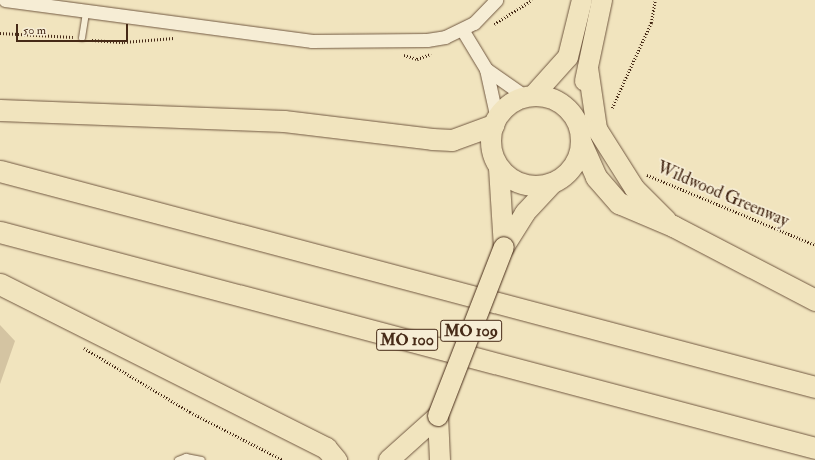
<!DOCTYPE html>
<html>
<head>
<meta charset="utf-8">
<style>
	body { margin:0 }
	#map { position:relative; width:815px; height:460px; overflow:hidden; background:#f1e4be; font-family:"IM FELL Double Pica",serif }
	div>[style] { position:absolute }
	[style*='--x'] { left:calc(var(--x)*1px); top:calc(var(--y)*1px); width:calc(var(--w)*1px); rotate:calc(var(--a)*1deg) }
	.green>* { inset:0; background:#d4c4a2 }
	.path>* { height:2.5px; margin-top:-1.25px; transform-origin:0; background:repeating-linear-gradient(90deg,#462a17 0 1px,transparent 0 3px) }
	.roads { filter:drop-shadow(0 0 1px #715841) drop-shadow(0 0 1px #715841) }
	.service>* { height:6px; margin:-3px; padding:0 3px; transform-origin:3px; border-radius:3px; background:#f6edd5 }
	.minor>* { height:13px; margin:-6.5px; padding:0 6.5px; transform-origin:6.5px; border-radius:6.5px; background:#f6edd5 }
	.primary>* { height:20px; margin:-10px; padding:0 10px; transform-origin:10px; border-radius:10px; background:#f1e4be }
	.primary>.ring { margin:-10px; padding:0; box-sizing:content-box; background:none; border:20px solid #f1e4be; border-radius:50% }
	.trunk>* { height:21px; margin:-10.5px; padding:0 10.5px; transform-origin:10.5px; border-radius:10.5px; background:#f1e4be }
	.bridges { filter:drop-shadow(0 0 1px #462a17) drop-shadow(0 0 1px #462a17) }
	.primary-bridge>* { height:20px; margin:-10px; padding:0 10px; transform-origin:10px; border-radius:10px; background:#f1e4be }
	span { translate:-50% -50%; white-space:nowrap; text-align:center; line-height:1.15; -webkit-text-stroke:3.5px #f6edd5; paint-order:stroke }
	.shield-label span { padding:1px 3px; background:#f6edd5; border:1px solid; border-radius:3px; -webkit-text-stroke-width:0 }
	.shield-label { font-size:16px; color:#462a17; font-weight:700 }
	.street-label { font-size:17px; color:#462a17 }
	.scale { position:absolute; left:16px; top:24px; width:112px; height:18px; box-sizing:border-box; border:2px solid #462a17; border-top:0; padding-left:5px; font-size:12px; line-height:14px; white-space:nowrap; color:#462a17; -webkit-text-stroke:3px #f6edd5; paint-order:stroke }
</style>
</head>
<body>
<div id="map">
	<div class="green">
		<div style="clip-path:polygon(0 325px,15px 341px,0 384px)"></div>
	</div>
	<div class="path">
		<div style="--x:494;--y:24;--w:45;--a:-32.3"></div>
		<div style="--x:0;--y:33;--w:73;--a:3.1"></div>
		<div style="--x:92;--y:40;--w:32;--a:4"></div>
		<div style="--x:124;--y:42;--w:50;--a:-4.6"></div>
		<div style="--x:404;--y:55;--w:14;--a:17"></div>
		<div style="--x:417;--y:59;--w:15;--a:-20"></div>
		<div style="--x:612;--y:108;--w:94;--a:-65.4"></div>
		<div style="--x:651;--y:23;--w:23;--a:-80"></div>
		<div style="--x:647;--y:175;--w:182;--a:22.6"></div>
		<div style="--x:84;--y:348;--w:124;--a:31.1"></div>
		<div style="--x:190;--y:412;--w:105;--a:27.3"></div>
	</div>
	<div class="roads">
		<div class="service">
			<div style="--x:82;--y:38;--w:26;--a:-81"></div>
			<div style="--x:178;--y:460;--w:9;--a:-21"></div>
			<div style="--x:186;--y:457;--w:16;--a:11"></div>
		</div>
		<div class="minor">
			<div style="--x:5;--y:0;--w:310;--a:7.6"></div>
			<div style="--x:312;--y:41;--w:115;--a:-0.5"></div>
			<div style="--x:427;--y:40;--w:18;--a:-9"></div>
			<div style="--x:445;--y:37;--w:32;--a:-26"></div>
			<div style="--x:474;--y:23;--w:32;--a:-46"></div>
			<div style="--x:463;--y:31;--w:44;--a:58.8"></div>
			<div style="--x:486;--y:69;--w:51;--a:77.6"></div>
			<div style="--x:486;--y:69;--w:49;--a:35"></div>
		</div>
		<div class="primary">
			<div style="--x:588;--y:68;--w:62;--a:81.6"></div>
			<div style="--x:597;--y:129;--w:71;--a:57.7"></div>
			<div style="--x:635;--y:189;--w:45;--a:45"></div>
			<div style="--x:585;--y:81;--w:83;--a:-78.1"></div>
			<div class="ring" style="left:491px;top:96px;width:70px;height:70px"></div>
			<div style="--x:533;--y:96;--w:52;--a:-48.1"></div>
			<div style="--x:568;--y:57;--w:59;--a:-76.2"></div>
			<div style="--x:499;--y:168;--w:79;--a:86.4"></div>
			<div style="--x:504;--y:247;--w:40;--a:-58"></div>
			<div style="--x:525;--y:213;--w:41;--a:-47"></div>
			<div style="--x:438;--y:416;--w:44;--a:87.4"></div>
			<div style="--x:389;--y:460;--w:66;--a:-41.9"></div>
		</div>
		<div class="trunk">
			<div style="--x:0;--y:110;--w:284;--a:2.2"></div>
			<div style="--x:284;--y:121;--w:149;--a:6.9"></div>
			<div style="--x:432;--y:139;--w:20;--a:3"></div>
			<div style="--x:452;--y:140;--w:44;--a:-20.1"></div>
			<div style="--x:581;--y:143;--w:37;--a:66"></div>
			<div style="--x:596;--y:177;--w:35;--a:49"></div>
			<div style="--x:619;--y:203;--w:59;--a:23.1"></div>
			<div style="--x:673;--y:226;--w:160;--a:27.5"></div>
			<div style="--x:0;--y:171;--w:843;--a:14.84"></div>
			<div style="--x:0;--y:232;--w:843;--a:14.84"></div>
			<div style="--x:0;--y:284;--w:365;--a:26.7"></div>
			<div style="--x:326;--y:448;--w:16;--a:50"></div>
		</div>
	</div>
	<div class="bridges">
		<div class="primary-bridge">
			<div style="--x:438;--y:416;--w:181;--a:-68.7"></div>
		</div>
	</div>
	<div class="shield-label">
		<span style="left:471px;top:331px">MO 109</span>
		<span style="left:407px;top:340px">MO 100</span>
	</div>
	<div class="street-label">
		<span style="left:723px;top:194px;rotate:23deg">Wildwood Greenway</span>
	</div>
	<div class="scale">50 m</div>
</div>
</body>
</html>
